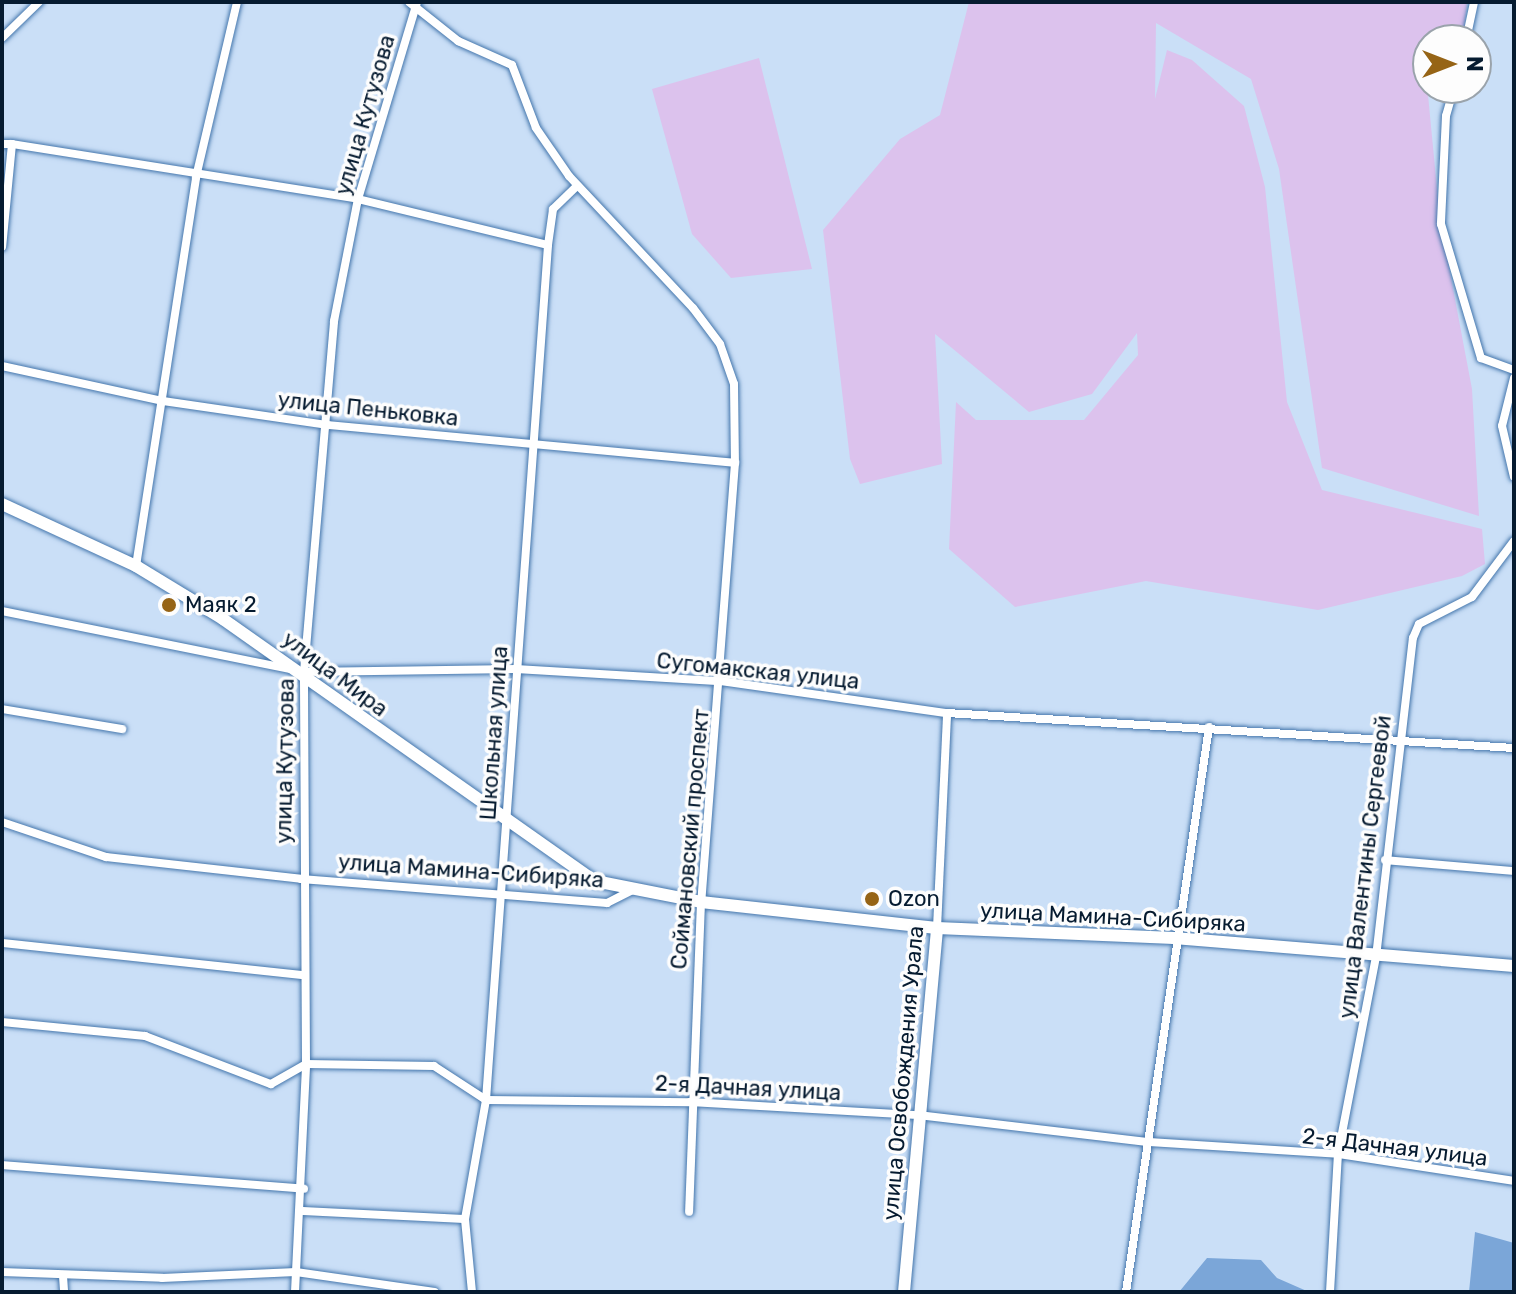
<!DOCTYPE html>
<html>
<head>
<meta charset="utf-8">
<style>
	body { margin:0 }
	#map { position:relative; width:1516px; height:1294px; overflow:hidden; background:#cadff7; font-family:Rubik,sans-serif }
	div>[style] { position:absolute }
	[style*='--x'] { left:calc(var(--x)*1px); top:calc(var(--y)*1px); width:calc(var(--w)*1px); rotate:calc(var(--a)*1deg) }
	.green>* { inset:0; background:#dcc2ed }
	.water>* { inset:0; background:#7ba6d8 }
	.roads { filter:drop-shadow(0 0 2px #4476ac) drop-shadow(0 0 2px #4476ac) }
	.minor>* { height:8px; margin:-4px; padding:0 4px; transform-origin:4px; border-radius:4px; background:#fff }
	.primary>* { height:12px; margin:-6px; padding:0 6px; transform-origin:6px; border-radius:6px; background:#fff }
	.dots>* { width:22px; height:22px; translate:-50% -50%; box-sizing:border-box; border:4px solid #fdfdfd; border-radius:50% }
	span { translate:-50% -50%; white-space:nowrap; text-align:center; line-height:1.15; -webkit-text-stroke:7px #fdfdfd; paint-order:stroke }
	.street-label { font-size:22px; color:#061b30 }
	.poi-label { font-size:22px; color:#061b30 }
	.left { translate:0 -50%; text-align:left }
	.frame { position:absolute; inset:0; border:4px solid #061b30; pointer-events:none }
	.north { position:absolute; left:1412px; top:24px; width:80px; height:80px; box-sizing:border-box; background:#fdfdfd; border:2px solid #9aa3ab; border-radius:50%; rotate:90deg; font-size:22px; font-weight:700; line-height:32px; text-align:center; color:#061b30 }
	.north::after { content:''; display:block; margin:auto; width:28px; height:36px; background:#966416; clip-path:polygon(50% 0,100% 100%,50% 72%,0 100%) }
</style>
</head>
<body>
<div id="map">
	<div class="green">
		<div style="clip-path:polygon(969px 2px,1467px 2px,1463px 40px,1428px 40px,1426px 74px,1440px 220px,1472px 389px,1479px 516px,1322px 468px,1279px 169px,1251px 79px,1156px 23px,1155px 99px,1167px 50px,1192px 60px,1244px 106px,1265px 187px,1287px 402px,1322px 490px,1482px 529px,1485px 564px,1462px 576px,1318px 610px,1146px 581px,1015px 607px,949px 549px,956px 402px,976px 420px,1084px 420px,1138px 355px,1137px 333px,1092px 394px,1029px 412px,935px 334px,942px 464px,860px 484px,850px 459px,823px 230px,900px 139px,940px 115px)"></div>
		<div style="clip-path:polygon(759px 58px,812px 269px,731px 278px,692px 234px,652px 89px)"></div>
	</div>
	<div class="water">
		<div style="clip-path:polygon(1475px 1232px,1514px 1243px,1514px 1292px,1469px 1292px)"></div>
		<div style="clip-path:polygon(1207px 1258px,1261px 1260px,1277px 1278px,1309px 1292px,1179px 1292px)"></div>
	</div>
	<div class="roads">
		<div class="minor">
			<div style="--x:409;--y:2;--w:63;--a:38.5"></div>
			<div style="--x:458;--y:41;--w:59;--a:24"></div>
			<div style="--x:512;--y:65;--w:67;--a:69.1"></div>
			<div style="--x:536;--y:128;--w:58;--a:55.5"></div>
			<div style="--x:569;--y:176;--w:181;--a:46.8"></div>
			<div style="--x:693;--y:308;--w:45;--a:53.1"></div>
			<div style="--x:720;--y:344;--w:42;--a:70.7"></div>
			<div style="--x:734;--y:384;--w:79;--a:89.3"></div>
			<div style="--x:735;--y:463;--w:440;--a:94.4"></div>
			<div style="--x:701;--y:902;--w:310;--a:92.2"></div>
			<div style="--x:2;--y:38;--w:52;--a:-44.2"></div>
			<div style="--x:1466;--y:40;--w:39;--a:-78"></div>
			<div style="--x:1454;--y:88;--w:29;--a:106"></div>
			<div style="--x:1446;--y:116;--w:108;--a:92.7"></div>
			<div style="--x:1441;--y:224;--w:140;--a:73.4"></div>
			<div style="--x:1481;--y:358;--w:35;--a:20"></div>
			<div style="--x:2;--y:144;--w:10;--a:0"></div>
			<div style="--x:12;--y:144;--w:103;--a:95.5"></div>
			<div style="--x:12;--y:144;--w:350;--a:9"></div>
			<div style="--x:358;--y:199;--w:195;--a:13.6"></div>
			<div style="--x:2;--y:366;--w:165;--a:12.3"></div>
			<div style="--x:163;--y:401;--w:167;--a:8.3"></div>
			<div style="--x:328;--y:425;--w:409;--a:5.3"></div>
			<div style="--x:1514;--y:378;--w:49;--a:104"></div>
			<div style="--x:1502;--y:426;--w:52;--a:76.8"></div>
			<div style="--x:136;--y:566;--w:394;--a:-81.2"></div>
			<div style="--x:196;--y:177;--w:180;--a:-76.8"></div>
			<div style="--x:2;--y:611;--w:308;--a:11.4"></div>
			<div style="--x:304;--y:672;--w:212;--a:-0.8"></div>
			<div style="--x:516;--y:669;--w:205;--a:3.4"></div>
			<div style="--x:721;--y:681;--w:228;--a:8.1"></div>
			<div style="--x:947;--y:713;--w:568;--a:3.53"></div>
			<div style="--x:2;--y:709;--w:122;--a:9.5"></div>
			<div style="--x:2;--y:822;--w:110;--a:18.6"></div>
			<div style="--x:106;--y:857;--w:196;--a:6.4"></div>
			<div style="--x:301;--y:879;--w:307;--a:4.5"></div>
			<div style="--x:607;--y:903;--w:29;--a:-27"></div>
			<div style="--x:1385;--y:860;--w:129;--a:4.9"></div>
			<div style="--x:937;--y:928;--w:215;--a:-87.3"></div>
			<div style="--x:2;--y:943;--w:302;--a:6.1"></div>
			<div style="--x:2;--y:1022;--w:144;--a:5.6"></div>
			<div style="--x:145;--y:1036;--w:135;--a:20.9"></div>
			<div style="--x:271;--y:1084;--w:40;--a:-29.7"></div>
			<div style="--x:306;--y:1064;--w:128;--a:0.9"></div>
			<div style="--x:434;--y:1066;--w:62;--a:33.2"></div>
			<div style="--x:486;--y:1100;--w:204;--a:0.6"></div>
			<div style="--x:690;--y:1102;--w:228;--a:3.3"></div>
			<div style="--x:918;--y:1115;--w:233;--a:6.7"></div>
			<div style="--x:1149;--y:1142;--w:189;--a:3.6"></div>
			<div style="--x:1338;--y:1154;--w:178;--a:8.7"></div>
			<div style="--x:2;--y:1165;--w:303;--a:4.5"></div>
			<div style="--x:302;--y:1211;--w:163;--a:2.8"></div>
			<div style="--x:2;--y:1272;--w:160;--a:2.1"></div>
			<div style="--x:162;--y:1278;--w:134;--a:-2.6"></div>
			<div style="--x:296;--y:1272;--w:140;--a:8.2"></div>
			<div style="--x:63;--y:1276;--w:16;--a:86"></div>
			<div style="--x:295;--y:1292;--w:228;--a:-87.2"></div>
			<div style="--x:306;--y:1064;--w:392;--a:-90.3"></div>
			<div style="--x:304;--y:672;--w:352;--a:-85.1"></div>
			<div style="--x:334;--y:321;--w:124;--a:-78.9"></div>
			<div style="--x:358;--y:199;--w:206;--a:-73.3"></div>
			<div style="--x:472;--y:1292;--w:73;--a:-95.5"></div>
			<div style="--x:465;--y:1219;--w:121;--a:-80"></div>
			<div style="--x:486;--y:1100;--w:857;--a:-85.85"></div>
			<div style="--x:548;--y:245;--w:36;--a:-82"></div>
			<div style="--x:553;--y:209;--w:33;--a:-44"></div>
			<div style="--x:1126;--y:1292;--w:571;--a:-81.64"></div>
			<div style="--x:1330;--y:1292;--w:138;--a:-86.7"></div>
			<div style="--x:1338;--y:1154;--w:201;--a:-79.1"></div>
			<div style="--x:1376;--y:957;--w:321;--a:-83.4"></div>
			<div style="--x:1413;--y:638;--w:15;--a:-67"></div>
			<div style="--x:1419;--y:624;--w:59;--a:-27"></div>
			<div style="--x:1472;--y:597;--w:70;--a:-53.1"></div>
		</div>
		<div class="primary">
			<div style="--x:2;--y:504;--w:148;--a:24.8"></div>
			<div style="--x:136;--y:566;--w:102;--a:31.3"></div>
			<div style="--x:223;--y:619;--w:455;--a:35.2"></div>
			<div style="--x:595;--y:881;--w:108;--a:11.2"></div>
			<div style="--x:701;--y:902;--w:237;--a:6.3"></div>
			<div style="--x:937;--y:928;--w:237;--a:2.4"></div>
			<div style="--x:1174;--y:938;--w:341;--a:4.7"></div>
			<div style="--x:904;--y:1292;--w:365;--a:-84.8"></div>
		</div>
	</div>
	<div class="dots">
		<div style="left:169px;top:605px;background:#966416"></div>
		<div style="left:872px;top:899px;background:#966416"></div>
	</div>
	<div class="street-label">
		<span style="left:365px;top:115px;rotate:-74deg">улица Кутузова</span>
		<span style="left:368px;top:409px;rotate:6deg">улица Пеньковка</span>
		<span style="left:758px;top:671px;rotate:6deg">Сугомакская улица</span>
		<span style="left:335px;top:674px;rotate:37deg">улица Мира</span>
		<span style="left:494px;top:733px;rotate:-86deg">Школьная улица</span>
		<span style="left:285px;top:761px;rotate:-89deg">улица Кутузова</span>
		<span style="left:690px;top:839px;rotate:-85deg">Соймановский проспект</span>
		<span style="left:1365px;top:867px;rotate:-83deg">улица Валентины Сергеевой</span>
		<span style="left:471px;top:871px;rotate:4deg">улица Мамина-Сибиряка</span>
		<span style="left:1113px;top:917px;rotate:3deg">улица Мамина-Сибиряка</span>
		<span style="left:903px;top:1073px;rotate:-85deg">улица Освобождения Урала</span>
		<span style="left:748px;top:1088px;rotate:3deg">2-я Дачная улица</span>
		<span style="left:1395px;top:1147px;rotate:7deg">2-я Дачная улица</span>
	</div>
	<div class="poi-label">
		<span class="left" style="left:185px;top:605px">Маяк 2</span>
		<span class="left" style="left:888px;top:899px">Ozon</span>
	</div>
	<div class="frame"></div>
	<div class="north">N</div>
</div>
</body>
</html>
